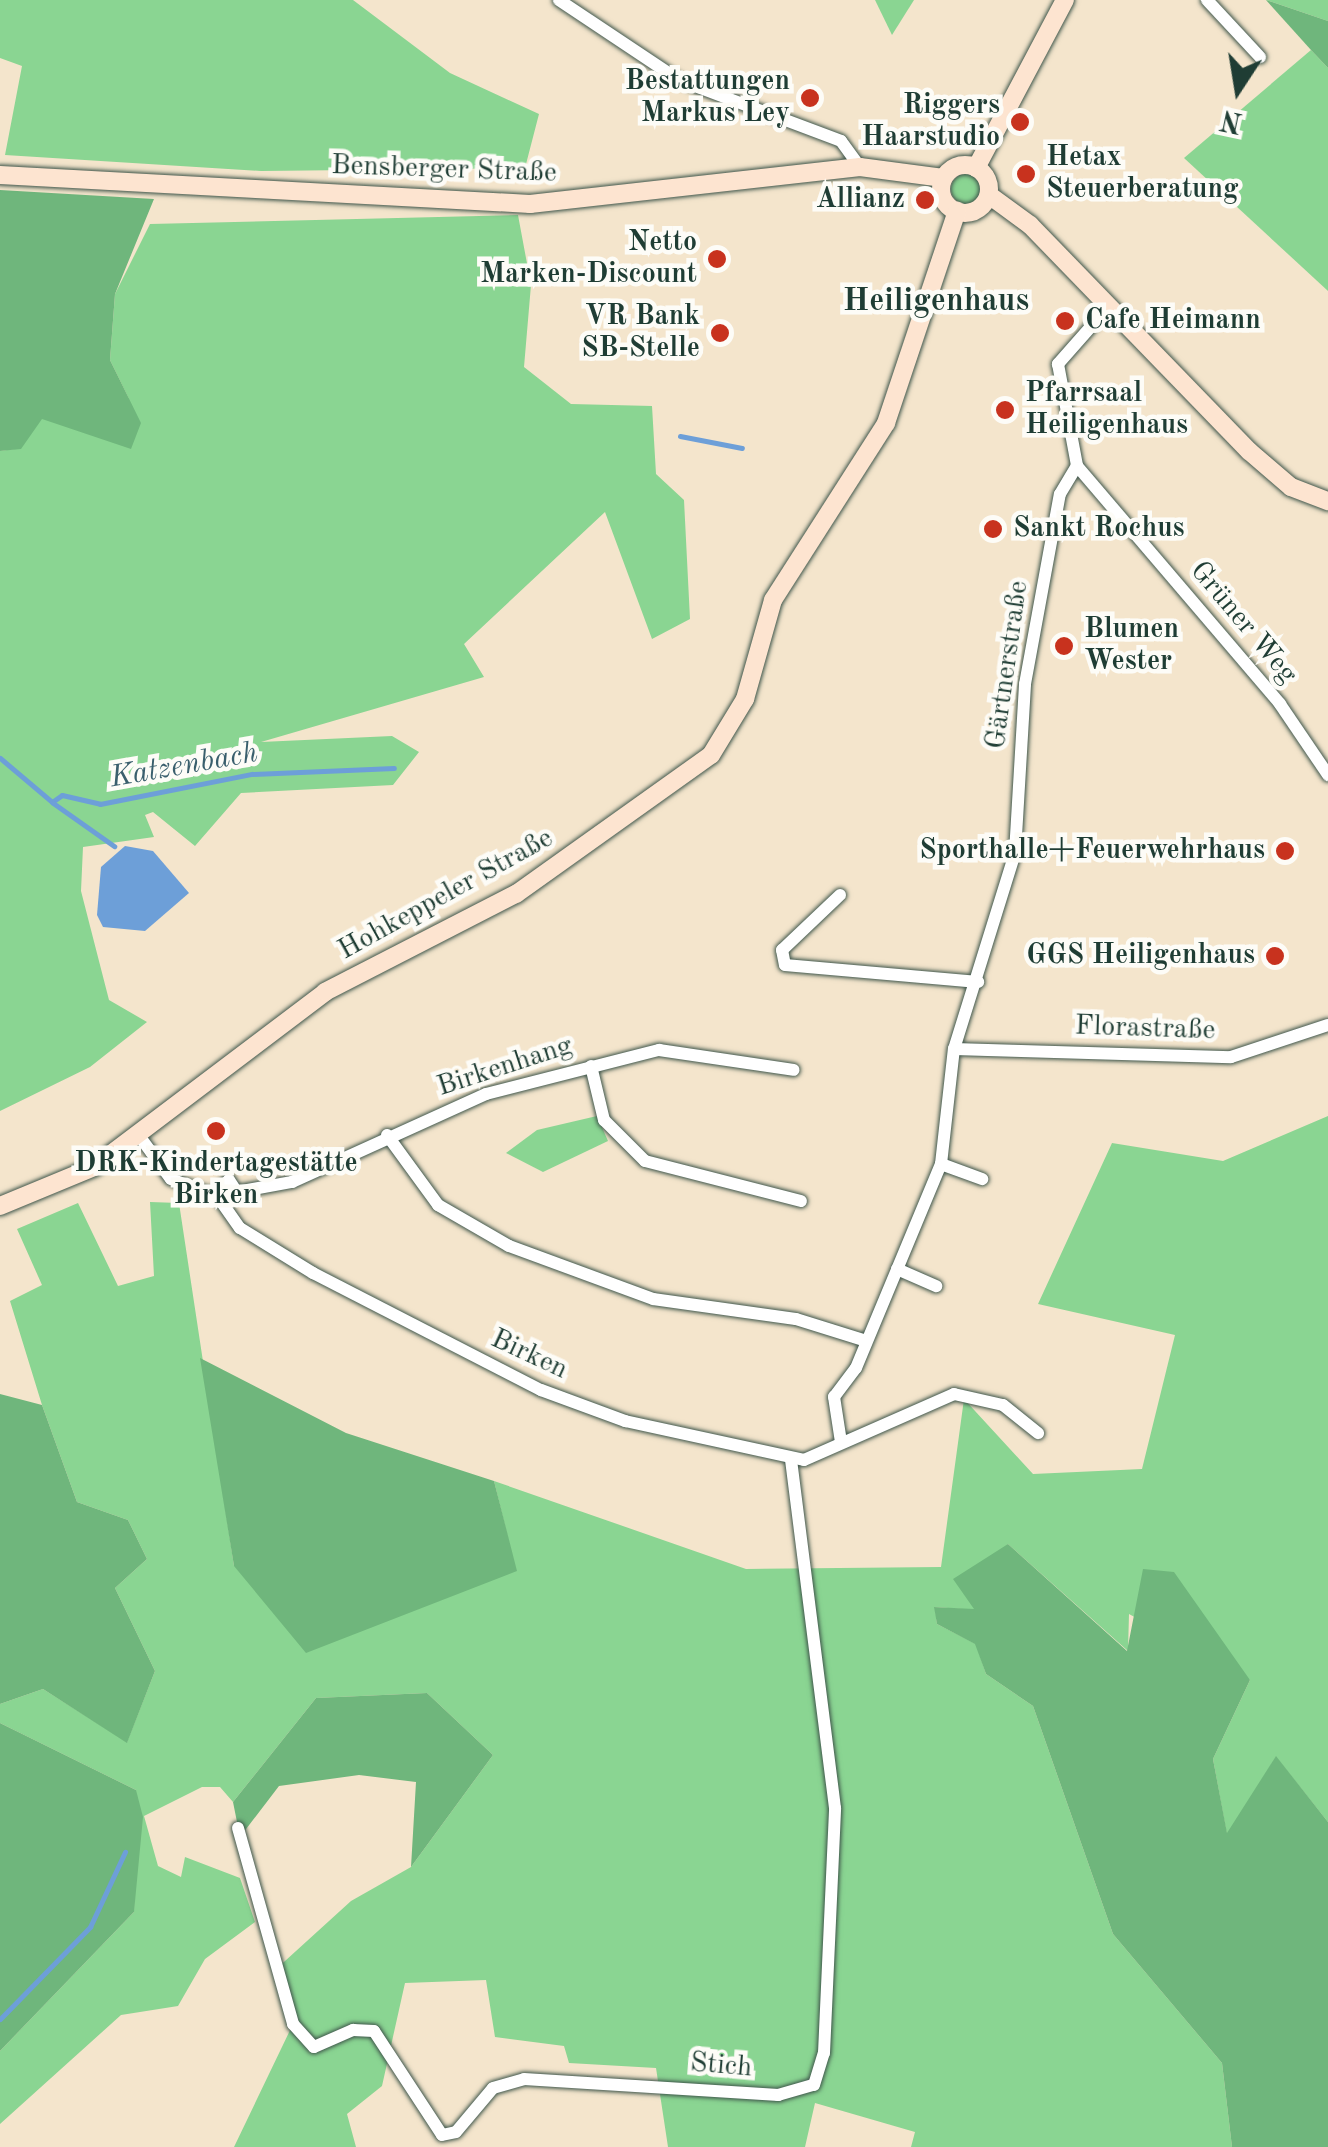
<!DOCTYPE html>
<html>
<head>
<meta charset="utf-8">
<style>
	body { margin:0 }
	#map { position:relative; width:1328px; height:2147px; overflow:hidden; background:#f4e5cc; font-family:"Old Standard TT",serif }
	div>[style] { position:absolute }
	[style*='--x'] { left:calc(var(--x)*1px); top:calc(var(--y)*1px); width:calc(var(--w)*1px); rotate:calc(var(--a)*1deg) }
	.green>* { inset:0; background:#8ad592 }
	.round { border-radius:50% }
	.forest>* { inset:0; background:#6fb67c }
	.water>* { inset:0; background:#6d9fd8 }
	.stream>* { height:5px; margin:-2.5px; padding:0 2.5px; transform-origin:2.5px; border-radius:2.5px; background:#6d9fd8 }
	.roads { filter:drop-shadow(0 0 2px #3f564b) drop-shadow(0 0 2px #3f564b) }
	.street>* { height:12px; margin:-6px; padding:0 6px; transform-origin:6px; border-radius:6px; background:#fff }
	.secondary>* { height:18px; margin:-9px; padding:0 9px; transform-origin:9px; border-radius:9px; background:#fde4d0 }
	.secondary>.ring { margin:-9px; padding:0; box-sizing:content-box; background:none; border:18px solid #fde4d0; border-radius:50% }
	.dots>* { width:28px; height:28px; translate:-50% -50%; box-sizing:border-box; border:5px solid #fdfcf7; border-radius:50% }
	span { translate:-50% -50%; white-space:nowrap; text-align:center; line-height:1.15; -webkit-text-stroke:9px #fdfcf7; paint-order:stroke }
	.poi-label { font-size:28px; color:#1f3d34; font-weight:700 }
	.right { translate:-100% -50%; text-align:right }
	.left { translate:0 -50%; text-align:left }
	.street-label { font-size:28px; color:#1f3d34 }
	.water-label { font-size:30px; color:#3a5f6d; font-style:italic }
	.quarter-label { font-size:32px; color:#1f3d34; font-weight:700 }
	.north { position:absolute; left:1188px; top:40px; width:100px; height:100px; -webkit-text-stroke:8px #fdfcf7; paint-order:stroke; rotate:192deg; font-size:28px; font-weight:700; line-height:40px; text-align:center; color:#1f3d34 }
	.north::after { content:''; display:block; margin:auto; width:35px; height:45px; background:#1f3d34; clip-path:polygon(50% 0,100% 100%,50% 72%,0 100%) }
</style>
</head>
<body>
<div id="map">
	<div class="green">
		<div style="clip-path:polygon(0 0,353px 0,450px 73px,539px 114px,525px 168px,261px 171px,5px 155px,22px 66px,0 58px)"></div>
		<div style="clip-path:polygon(875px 0,914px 0,892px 35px)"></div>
		<div style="clip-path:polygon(1266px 0,1328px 0,1328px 21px)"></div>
		<div style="clip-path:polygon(1311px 50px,1328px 68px,1328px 291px,1184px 158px)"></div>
		<div class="round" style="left:951px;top:174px;width:30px;height:30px"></div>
		<div style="clip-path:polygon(518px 215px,531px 285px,524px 367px,571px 404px,652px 406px,656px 474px,684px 500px,690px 619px,652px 639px,605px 512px,464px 644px,484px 677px,261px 742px,392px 736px,419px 752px,393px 785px,241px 793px,195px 846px,153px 812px,145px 815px,154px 837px,83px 847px,81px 891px,109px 1000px,147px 1022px,90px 1067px,0 1111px,0 451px,21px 448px,0 364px,99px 356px,129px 399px,110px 360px,115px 294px,150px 224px)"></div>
		<div style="clip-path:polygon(597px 1116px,608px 1141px,543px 1172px,506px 1153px,537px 1130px)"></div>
		<div style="clip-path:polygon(1328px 1116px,1328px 1822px,1276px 1757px,1227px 1835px,1213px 1759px,1250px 1680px,1129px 1614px,1128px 1651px,1008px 1544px,975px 1610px,935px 1607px,937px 1624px,976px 1644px,986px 1674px,1033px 1706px,1113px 1934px,1222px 2063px,1232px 2147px,911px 2147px,915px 2132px,815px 2103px,805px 2147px,668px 2147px,656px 2068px,569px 2063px,564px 2046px,495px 2037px,486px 1980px,405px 1983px,382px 2086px,347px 2114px,356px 2147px,234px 2147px,293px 2024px,274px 1971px,351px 1901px,411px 1867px,493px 1755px,427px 1693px,316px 1698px,233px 1802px,220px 1787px,202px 1787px,144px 1816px,158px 1866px,181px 1877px,185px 1857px,240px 1878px,255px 1922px,205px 1959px,178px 2006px,121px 2015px,0 2124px,0 2051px,134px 1912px,136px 1790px,0 1723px,0 1704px,43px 1689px,127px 1742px,155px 1671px,115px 1588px,147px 1559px,128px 1520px,77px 1502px,42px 1405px,10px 1301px,42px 1285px,17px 1229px,78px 1203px,118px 1286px,154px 1276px,150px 1202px,179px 1203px,234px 1566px,516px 1571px,494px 1481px,746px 1569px,941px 1567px,964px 1399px,1033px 1474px,1142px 1469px,1175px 1335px,1038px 1304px,1112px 1143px,1223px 1161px)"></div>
	</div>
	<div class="forest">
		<div style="clip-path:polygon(1266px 0,1328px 21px,1328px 68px,1311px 50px)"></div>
		<div style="clip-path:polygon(0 190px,154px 199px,115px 294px,110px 360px,141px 423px,131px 449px,42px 419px,21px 449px,0 451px)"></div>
		<div style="clip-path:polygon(200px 1358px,346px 1433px,494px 1481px,517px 1571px,306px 1653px,234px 1566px)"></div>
		<div style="clip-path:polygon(0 1394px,42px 1405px,77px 1502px,128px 1520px,147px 1559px,115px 1588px,155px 1671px,127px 1743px,43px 1689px,0 1704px)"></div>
		<div style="clip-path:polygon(1008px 1544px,1127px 1651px,1143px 1569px,1174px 1572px,1250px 1680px,1213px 1759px,1227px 1833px,1276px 1756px,1328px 1822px,1328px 2147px,1232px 2147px,1222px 2063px,1113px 1934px,1033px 1706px,986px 1674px,975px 1644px,937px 1624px,934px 1607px,974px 1609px,953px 1579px)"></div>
		<div style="clip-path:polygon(427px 1693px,493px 1755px,411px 1867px,416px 1782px,359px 1775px,279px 1786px,240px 1837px,233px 1802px,316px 1698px)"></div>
		<div style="clip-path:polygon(0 1723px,136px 1790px,143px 1817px,134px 1912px,0 2051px)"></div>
	</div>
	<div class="water">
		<div style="clip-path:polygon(125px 846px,153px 851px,189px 893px,145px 931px,103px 927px,97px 915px,101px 867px)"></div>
	</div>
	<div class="stream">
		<div style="--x:680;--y:436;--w:63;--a:11"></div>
		<div style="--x:0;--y:758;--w:68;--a:40.2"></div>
		<div style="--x:52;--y:802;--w:12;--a:-35"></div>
		<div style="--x:62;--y:795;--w:39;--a:13"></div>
		<div style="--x:100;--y:804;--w:155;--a:-11.2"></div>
		<div style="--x:252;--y:774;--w:142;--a:-2.4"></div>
		<div style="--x:53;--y:803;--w:75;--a:35.2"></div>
		<div style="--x:0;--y:2019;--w:129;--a:-45.6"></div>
		<div style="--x:90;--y:1927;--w:83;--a:-65"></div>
	</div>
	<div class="roads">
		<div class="street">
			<div style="--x:559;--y:0;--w:144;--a:33.7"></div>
			<div style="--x:679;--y:80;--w:173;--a:20.6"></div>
			<div style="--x:841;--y:141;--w:32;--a:54"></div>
			<div style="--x:1207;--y:0;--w:78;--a:47.1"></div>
			<div style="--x:1110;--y:305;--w:79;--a:131.4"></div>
			<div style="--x:1058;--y:364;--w:104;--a:79.4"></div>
			<div style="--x:1077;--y:466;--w:313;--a:49.5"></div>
			<div style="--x:1280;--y:704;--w:86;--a:55.9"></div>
			<div style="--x:840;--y:895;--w:80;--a:136.5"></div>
			<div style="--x:782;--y:950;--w:15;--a:79"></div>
			<div style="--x:785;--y:965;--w:194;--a:5"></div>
			<div style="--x:954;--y:1049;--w:277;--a:1.7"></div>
			<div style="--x:1231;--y:1057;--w:102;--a:-18.3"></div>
			<div style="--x:591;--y:1066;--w:56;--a:76.5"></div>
			<div style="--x:604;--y:1120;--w:58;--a:45"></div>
			<div style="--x:645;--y:1161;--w:161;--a:14.4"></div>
			<div style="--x:387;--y:1135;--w:87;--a:53.9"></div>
			<div style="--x:438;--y:1205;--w:82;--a:30"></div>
			<div style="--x:509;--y:1246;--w:153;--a:20.2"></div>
			<div style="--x:653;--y:1299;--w:144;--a:8"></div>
			<div style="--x:796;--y:1319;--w:73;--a:17.4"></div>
			<div style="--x:140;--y:1137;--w:52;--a:53.6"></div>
			<div style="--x:171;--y:1179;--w:50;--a:21"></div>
			<div style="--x:218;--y:1197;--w:38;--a:55"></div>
			<div style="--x:240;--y:1228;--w:86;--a:31.7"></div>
			<div style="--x:313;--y:1273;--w:256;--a:27.2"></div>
			<div style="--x:541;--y:1390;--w:90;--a:20.3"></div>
			<div style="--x:625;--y:1421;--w:183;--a:12.3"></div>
			<div style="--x:804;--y:1460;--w:164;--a:-23.7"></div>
			<div style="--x:954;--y:1394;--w:50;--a:12.7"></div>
			<div style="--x:1003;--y:1405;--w:45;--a:38.7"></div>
			<div style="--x:941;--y:1164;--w:44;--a:20.1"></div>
			<div style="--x:242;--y:1191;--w:51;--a:-10.2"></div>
			<div style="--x:292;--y:1182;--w:213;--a:-24.4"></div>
			<div style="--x:486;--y:1094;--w:179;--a:-14.3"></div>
			<div style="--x:659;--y:1050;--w:136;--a:8.4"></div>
			<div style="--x:213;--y:1194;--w:21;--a:-41"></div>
			<div style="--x:229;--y:1180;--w:20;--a:57"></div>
			<div style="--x:897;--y:1269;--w:43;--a:23.6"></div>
			<div style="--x:841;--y:1442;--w:46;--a:-98.8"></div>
			<div style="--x:834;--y:1397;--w:36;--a:-53"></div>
			<div style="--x:856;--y:1368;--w:221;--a:-67.4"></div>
			<div style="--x:941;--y:1164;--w:116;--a:-83.6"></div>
			<div style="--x:954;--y:1049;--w:205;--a:-72.7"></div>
			<div style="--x:1015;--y:853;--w:169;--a:-86.6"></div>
			<div style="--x:1025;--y:684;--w:193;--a:-79.6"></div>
			<div style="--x:1060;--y:494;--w:33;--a:-59"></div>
			<div style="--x:238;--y:1828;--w:204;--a:74.3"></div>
			<div style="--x:293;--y:2024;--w:31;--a:48"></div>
			<div style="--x:314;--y:2047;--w:43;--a:-23.6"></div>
			<div style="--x:353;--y:2030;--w:21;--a:3"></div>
			<div style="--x:374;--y:2031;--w:124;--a:56.8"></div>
			<div style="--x:442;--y:2135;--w:14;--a:-12"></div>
			<div style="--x:456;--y:2132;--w:57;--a:-49.9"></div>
			<div style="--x:493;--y:2088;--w:32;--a:-16"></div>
			<div style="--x:524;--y:2079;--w:255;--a:3.6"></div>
			<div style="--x:778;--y:2095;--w:37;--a:-16"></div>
			<div style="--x:814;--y:2085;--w:34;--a:-73"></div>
			<div style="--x:824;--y:2053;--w:245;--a:-87.4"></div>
			<div style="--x:835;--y:1808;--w:352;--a:-97.2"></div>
		</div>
		<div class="secondary">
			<div class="ring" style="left:941px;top:165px;width:30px;height:30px"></div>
			<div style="--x:976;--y:168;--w:190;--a:-62.1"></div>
			<div style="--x:0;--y:175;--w:531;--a:3.13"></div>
			<div style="--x:530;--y:204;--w:332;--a:-6.4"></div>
			<div style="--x:860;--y:167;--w:84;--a:7.5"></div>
			<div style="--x:989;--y:195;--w:51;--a:36.2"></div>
			<div style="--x:1030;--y:225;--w:315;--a:45.9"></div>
			<div style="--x:1249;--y:451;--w:55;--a:40.6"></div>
			<div style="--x:1291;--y:487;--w:40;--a:21"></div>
			<div style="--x:0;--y:1206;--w:102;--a:-22.5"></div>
			<div style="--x:94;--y:1167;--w:290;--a:-37.1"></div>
			<div style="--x:325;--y:992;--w:215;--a:-27.2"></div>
			<div style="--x:516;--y:894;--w:239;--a:-35.5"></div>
			<div style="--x:711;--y:755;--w:66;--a:-58.7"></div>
			<div style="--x:745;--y:699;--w:103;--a:-74.2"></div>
			<div style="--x:773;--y:600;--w:210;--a:-57.4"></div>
			<div style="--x:886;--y:423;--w:224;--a:-71.5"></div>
		</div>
	</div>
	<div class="dots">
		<div style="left:810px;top:98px;background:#c8321e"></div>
		<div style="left:1020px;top:122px;background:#c8321e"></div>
		<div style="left:1026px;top:174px;background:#c8321e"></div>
		<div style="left:925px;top:200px;background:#c8321e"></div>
		<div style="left:717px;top:259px;background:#c8321e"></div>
		<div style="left:1065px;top:321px;background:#c8321e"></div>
		<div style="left:720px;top:333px;background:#c8321e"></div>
		<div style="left:1005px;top:410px;background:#c8321e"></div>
		<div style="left:993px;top:529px;background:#c8321e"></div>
		<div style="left:1064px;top:646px;background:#c8321e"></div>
		<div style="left:1285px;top:851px;background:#c8321e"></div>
		<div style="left:1275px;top:956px;background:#c8321e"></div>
		<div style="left:216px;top:1131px;background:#c8321e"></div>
	</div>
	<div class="poi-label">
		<span class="right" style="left:790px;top:98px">Bestattungen<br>Markus Ley</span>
		<span class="right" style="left:1000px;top:122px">Riggers<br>Haarstudio</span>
		<span class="left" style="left:1046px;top:174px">Hetax<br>Steuerberatung</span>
		<span class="right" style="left:905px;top:200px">Allianz</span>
		<span class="right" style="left:697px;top:259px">Netto<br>Marken-Discount</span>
		<span class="right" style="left:700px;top:333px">VR Bank<br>SB-Stelle</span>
		<span class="left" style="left:1085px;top:321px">Cafe Heimann</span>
		<span class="left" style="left:1025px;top:410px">Pfarrsaal<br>Heiligenhaus</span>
		<span class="left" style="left:1013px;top:529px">Sankt Rochus</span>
		<span class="left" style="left:1084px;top:646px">Blumen<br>Wester</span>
		<span class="right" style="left:1265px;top:851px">Sporthalle+Feuerwehrhaus</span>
		<span class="right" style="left:1255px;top:956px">GGS Heiligenhaus</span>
		<span style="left:216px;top:1180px">DRK-Kindertagestätte<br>Birken</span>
	</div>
	<div class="street-label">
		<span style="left:444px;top:170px;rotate:2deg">Bensberger Straße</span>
		<span style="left:1243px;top:623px;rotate:50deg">Grüner Weg</span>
		<span style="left:1008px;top:665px;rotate:-82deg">Gärtnerstraße</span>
		<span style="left:446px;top:895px;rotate:-29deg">Hohkeppeler Straße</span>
		<span style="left:1145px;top:1029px;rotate:2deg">Florastraße</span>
		<span style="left:505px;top:1067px;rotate:-18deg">Birkenhang</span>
		<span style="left:529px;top:1355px;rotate:25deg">Birken</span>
		<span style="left:721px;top:2066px;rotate:5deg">Stich</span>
	</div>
	<div class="water-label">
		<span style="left:184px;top:766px;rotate:-10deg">Katzenbach</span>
	</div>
	<div class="quarter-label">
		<span style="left:936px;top:302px">Heiligenhaus</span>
	</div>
	<div class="north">N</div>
</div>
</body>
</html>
